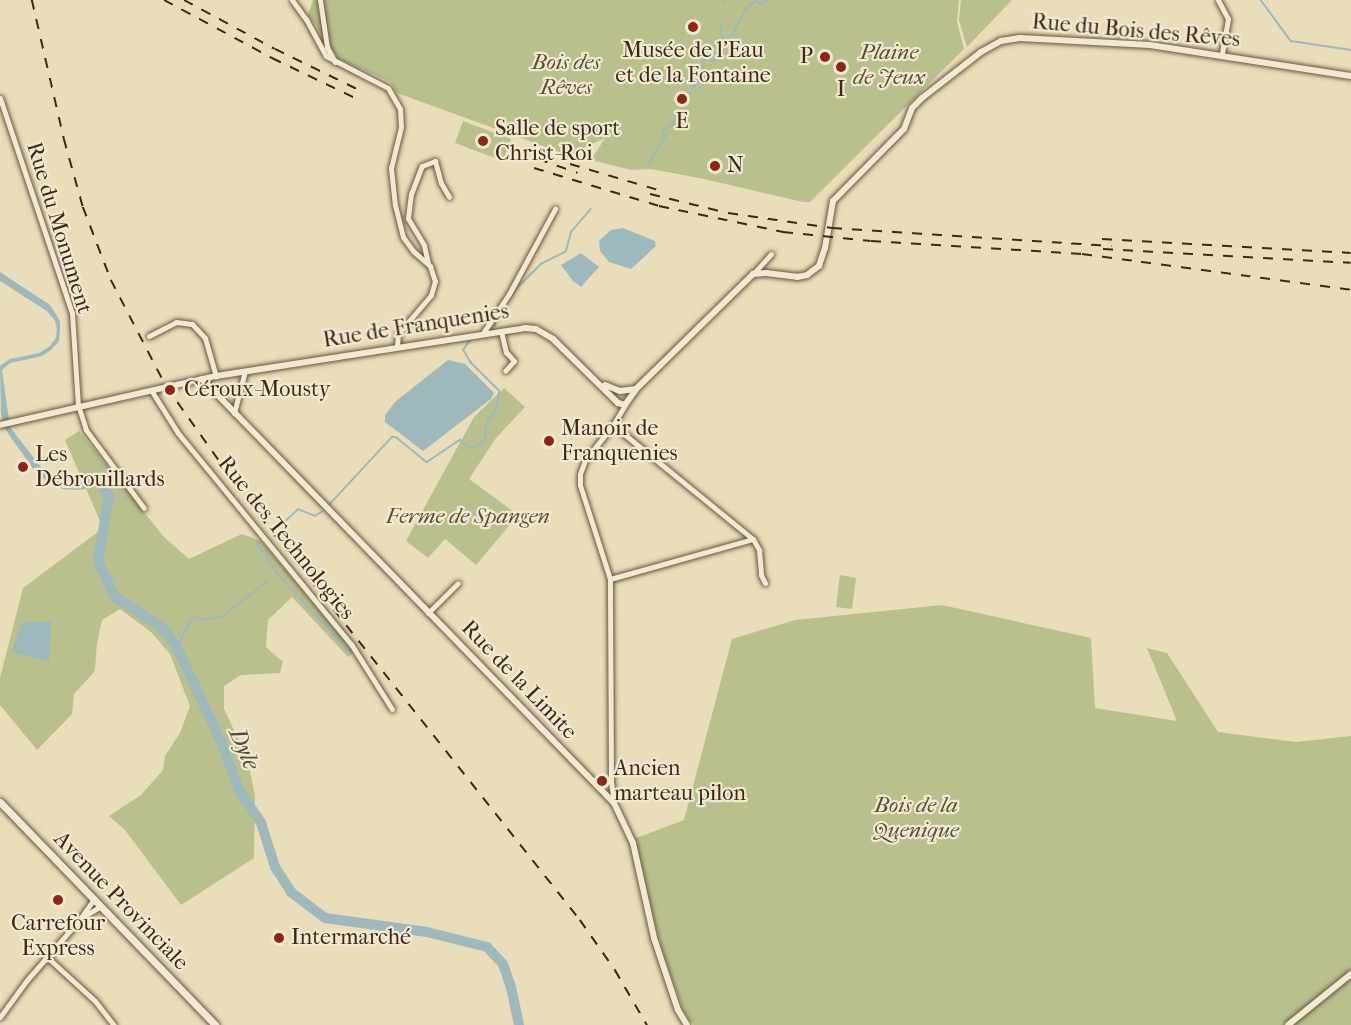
<!DOCTYPE html>
<html>
<head>
<meta charset="utf-8">
<style>
	body { margin:0 }
	#map { position:relative; width:1351px; height:1025px; overflow:hidden; background:#e9ddba; font-family:"IM FELL French Canon",serif }
	div>[style] { position:absolute }
	[style*='--x'] { left:calc(var(--x)*1px); top:calc(var(--y)*1px); width:calc(var(--w)*1px); rotate:calc(var(--a)*1deg) }
	.green>* { inset:0; background:#b9c08d }
	.water>* { inset:0; background:#9db9bb }
	.stream>* { height:1.5px; margin:-0.75px; padding:0 0.75px; transform-origin:0.75px; border-radius:0.75px; background:#9db9bb }
	.river>* { height:10px; margin:-5px; padding:0 5px; transform-origin:5px; border-radius:5px; background:#9db9bb }
	.roads { filter:drop-shadow(0 0 2px #6a543f) drop-shadow(0 0 2px #6a543f) }
	.minor>* { height:5px; margin:-2.5px; padding:0 2.5px; transform-origin:2.5px; border-radius:2.5px; background:#f1e9d2 }
	.tertiary>* { height:6px; margin:-3px; padding:0 3px; transform-origin:3px; border-radius:3px; background:#f1e9d2 }
	.secondary>* { height:7px; margin:-3.5px; padding:0 3.5px; transform-origin:3.5px; border-radius:3.5px; background:#f1e9d2 }
	.rail>* { height:1.5px; margin-top:-0.75px; transform-origin:0; background:repeating-linear-gradient(90deg,#3f2716 0 10px,transparent 0 20px) }
	.dots>* { width:16px; height:16px; translate:-50% -50%; box-sizing:border-box; border:3px solid #f1e9d2; border-radius:50% }
	span { translate:-50% -50%; white-space:nowrap; text-align:center; line-height:1.15; -webkit-text-stroke:4.5px #f1e9d2; paint-order:stroke }
	.street-label { font-size:22px; color:#3f2716 }
	.poi-label { font-size:22px; color:#3f2716 }
	.right { translate:-100% -50%; text-align:right }
	.left { translate:0 -50%; text-align:left }
	.park-label { font-size:22px; color:#5e4d34; font-style:italic }
	.water-label { font-size:24px; color:#564c3f; font-style:italic }
</style>
</head>
<body>
<div id="map">
	<div class="green">
		<div style="clip-path:polygon(313px 0,959px 0,957px 22px,964px 49px,810px 202px,803px 202px,704px 179px,651px 169px,631px 170px,591px 160px,605px 138px,568px 155px,397px 93px,390px 82px,338px 58px,308px 14px)"></div>
		<div style="clip-path:polygon(961px 0,1012px 0,967px 47px,959px 20px)"></div>
		<div style="clip-path:polygon(463px 121px,511px 139px,503px 161px,455px 143px)"></div>
		<div style="clip-path:polygon(504px 388px,525px 407px,496px 438px,469px 479px,518px 515px,476px 565px,445px 539px,428px 558px,406px 541px,474px 417px)"></div>
		<div style="clip-path:polygon(79px 431px,164px 537px,189px 559px,242px 534px,261px 541px,354px 652px,348px 657px,292px 597px,268px 620px,266px 647px,283px 662px,280px 673px,241px 675px,224px 686px,224px 709px,247px 758px,255px 795px,254px 858px,181px 905px,125px 830px,109px 816px,141px 795px,163px 770px,165px 756px,180px 733px,190px 706px,170px 654px,151px 632px,120px 609px,102px 620px,97px 643px,95px 671px,74px 694px,72px 714px,37px 750px,0 705px,0 678px,23px 588px,103px 528px,65px 440px)"></div>
		<div style="clip-path:polygon(840px 575px,856px 578px,852px 609px,836px 607px)"></div>
		<div style="clip-path:polygon(942px 605px,1091px 638px,1095px 708px,1177px 721px,1147px 648px,1167px 653px,1218px 732px,1296px 742px,1351px 736px,1351px 1025px,694px 1025px,685px 1014px,665px 959px,631px 840px,684px 820px,732px 639px,795px 620px)"></div>
	</div>
	<div class="water">
		<div style="clip-path:polygon(623px 228px,655px 241px,656px 246px,631px 269px,609px 262px,600px 251px,599px 241px,611px 230px)"></div>
		<div style="clip-path:polygon(581px 253px,599px 267px,581px 287px,573px 281px,561px 265px)"></div>
		<div style="clip-path:polygon(0 272px,50px 305px,60px 321px,60px 331px,59px 341px,52px 349px,42px 356px,10px 363px,2px 370px,10px 427px,47px 475px,69px 486px,92px 479px,103px 479px,110px 487px,105px 493px,101px 486px,78px 490px,63px 489px,51px 484px,36px 473px,5px 429px,1px 414px,0 366px,10px 359px,39px 353px,49px 347px,56px 338px,57px 329px,55px 321px,47px 311px,0 281px)"></div>
		<div style="clip-path:polygon(448px 360px,465px 364px,494px 393px,491px 399px,423px 451px,385px 422px,385px 415px,396px 401px)"></div>
		<div style="clip-path:polygon(51px 621px,49px 661px,12px 653px,21px 623px)"></div>
	</div>
	<div class="stream">
		<div style="--x:798;--y:0;--w:2;--a:0"></div>
		<div style="--x:1261;--y:0;--w:51;--a:53.8"></div>
		<div style="--x:1291;--y:41;--w:61;--a:8.5"></div>
		<div style="--x:724;--y:2;--w:3;--a:-45"></div>
		<div style="--x:723;--y:43;--w:13;--a:-42"></div>
		<div style="--x:733;--y:34;--w:28;--a:-63"></div>
		<div style="--x:746;--y:9;--w:9;--a:-41"></div>
		<div style="--x:753;--y:3;--w:4;--a:-27"></div>
		<div style="--x:757;--y:1;--w:5;--a:37"></div>
		<div style="--x:761;--y:4;--w:7;--a:-34"></div>
		<div style="--x:720;--y:48;--w:6;--a:-59"></div>
		<div style="--x:723;--y:43;--w:20;--a:-99"></div>
		<div style="--x:648;--y:165;--w:33;--a:-59"></div>
		<div style="--x:665;--y:137;--w:7;--a:-117"></div>
		<div style="--x:662;--y:131;--w:12;--a:-31"></div>
		<div style="--x:672;--y:125;--w:20;--a:-49"></div>
		<div style="--x:685;--y:110;--w:23;--a:-72"></div>
		<div style="--x:692;--y:88;--w:8;--a:-45"></div>
		<div style="--x:698;--y:82;--w:24;--a:-75"></div>
		<div style="--x:704;--y:59;--w:10;--a:11"></div>
		<div style="--x:714;--y:61;--w:4;--a:-34"></div>
		<div style="--x:717;--y:59;--w:5;--a:-101"></div>
		<div style="--x:495;--y:326;--w:10;--a:-79"></div>
		<div style="--x:497;--y:316;--w:36;--a:-54"></div>
		<div style="--x:518;--y:287;--w:33;--a:-45"></div>
		<div style="--x:541;--y:264;--w:28;--a:-27"></div>
		<div style="--x:566;--y:251;--w:20;--a:-75"></div>
		<div style="--x:571;--y:232;--w:30;--a:-49"></div>
		<div style="--x:329;--y:505;--w:93;--a:-47.2"></div>
		<div style="--x:392;--y:437;--w:4;--a:0"></div>
		<div style="--x:396;--y:437;--w:40;--a:39"></div>
		<div style="--x:427;--y:462;--w:40;--a:-34"></div>
		<div style="--x:460;--y:440;--w:11;--a:41"></div>
		<div style="--x:468;--y:447;--w:9;--a:0"></div>
		<div style="--x:477;--y:447;--w:12;--a:-42"></div>
		<div style="--x:486;--y:439;--w:9;--a:-96"></div>
		<div style="--x:485;--y:430;--w:10;--a:-73"></div>
		<div style="--x:488;--y:420;--w:12;--a:-48"></div>
		<div style="--x:496;--y:411;--w:20;--a:-81"></div>
		<div style="--x:499;--y:391;--w:40;--a:-135"></div>
		<div style="--x:471;--y:363;--w:15;--a:-122"></div>
		<div style="--x:463;--y:350;--w:14;--a:-54"></div>
		<div style="--x:279;--y:527;--w:26;--a:-43"></div>
		<div style="--x:298;--y:509;--w:18;--a:22"></div>
		<div style="--x:315;--y:516;--w:8;--a:-30"></div>
		<div style="--x:258;--y:544;--w:36;--a:56"></div>
		<div style="--x:278;--y:574;--w:105;--a:47.3"></div>
		<div style="--x:177;--y:647;--w:28;--a:-63"></div>
		<div style="--x:190;--y:622;--w:8;--a:-40"></div>
		<div style="--x:196;--y:617;--w:9;--a:18"></div>
		<div style="--x:205;--y:620;--w:16;--a:-11"></div>
		<div style="--x:221;--y:617;--w:59;--a:-37.5"></div>
	</div>
	<div class="river">
		<div style="--x:99;--y:482;--w:17;--a:54"></div>
		<div style="--x:109;--y:496;--w:66;--a:99.6"></div>
		<div style="--x:98;--y:561;--w:40;--a:65"></div>
		<div style="--x:115;--y:597;--w:57;--a:32.9"></div>
		<div style="--x:163;--y:628;--w:24;--a:54"></div>
		<div style="--x:177;--y:647;--w:107;--a:65.1"></div>
		<div style="--x:222;--y:744;--w:49;--a:69.7"></div>
		<div style="--x:239;--y:790;--w:40;--a:56"></div>
		<div style="--x:261;--y:823;--w:46;--a:72.3"></div>
		<div style="--x:275;--y:867;--w:30;--a:57"></div>
		<div style="--x:291;--y:892;--w:43;--a:37.4"></div>
		<div style="--x:325;--y:918;--w:103;--a:7.8"></div>
		<div style="--x:427;--y:932;--w:62;--a:14"></div>
		<div style="--x:487;--y:947;--w:23;--a:47"></div>
		<div style="--x:503;--y:964;--w:24;--a:71"></div>
		<div style="--x:511;--y:987;--w:39;--a:78"></div>
	</div>
	<div class="roads">
		<div class="minor">
			<div style="--x:292;--y:0;--w:24;--a:54"></div>
			<div style="--x:306;--y:19;--w:42;--a:61.6"></div>
			<div style="--x:326;--y:56;--w:70;--a:27.3"></div>
			<div style="--x:388;--y:88;--w:24;--a:60"></div>
			<div style="--x:400;--y:109;--w:18;--a:87"></div>
			<div style="--x:401;--y:127;--w:42;--a:103.7"></div>
			<div style="--x:391;--y:168;--w:37;--a:84"></div>
			<div style="--x:395;--y:205;--w:33;--a:76"></div>
			<div style="--x:403;--y:237;--w:17;--a:54"></div>
			<div style="--x:413;--y:251;--w:23;--a:41"></div>
			<div style="--x:430;--y:266;--w:16;--a:72"></div>
			<div style="--x:435;--y:281;--w:15;--a:106"></div>
			<div style="--x:431;--y:295;--w:51;--a:130.2"></div>
			<div style="--x:398;--y:334;--w:12;--a:95"></div>
			<div style="--x:320;--y:0;--w:48;--a:81.5"></div>
			<div style="--x:327;--y:47;--w:17;--a:62"></div>
			<div style="--x:1218;--y:0;--w:21;--a:62"></div>
			<div style="--x:1228;--y:19;--w:36;--a:100"></div>
			<div style="--x:0;--y:98;--w:227;--a:71.5"></div>
			<div style="--x:72;--y:313;--w:92;--a:86.3"></div>
			<div style="--x:78;--y:405;--w:26;--a:72"></div>
			<div style="--x:86;--y:430;--w:97;--a:53.4"></div>
			<div style="--x:428;--y:263;--w:18;--a:-103"></div>
			<div style="--x:424;--y:245;--w:31;--a:-121"></div>
			<div style="--x:408;--y:218;--w:24;--a:-83"></div>
			<div style="--x:411;--y:194;--w:30;--a:-69"></div>
			<div style="--x:422;--y:166;--w:14;--a:-21"></div>
			<div style="--x:435;--y:161;--w:23;--a:75"></div>
			<div style="--x:441;--y:183;--w:16;--a:60"></div>
			<div style="--x:753;--y:274;--w:27;--a:-48"></div>
			<div style="--x:501;--y:331;--w:22;--a:77"></div>
			<div style="--x:506;--y:352;--w:12;--a:48"></div>
			<div style="--x:514;--y:361;--w:13;--a:132"></div>
			<div style="--x:483;--y:333;--w:47;--a:-56.3"></div>
			<div style="--x:509;--y:294;--w:97;--a:-61.6"></div>
			<div style="--x:149;--y:336;--w:30;--a:-27"></div>
			<div style="--x:176;--y:322;--w:16;--a:7"></div>
			<div style="--x:192;--y:324;--w:19;--a:47"></div>
			<div style="--x:205;--y:338;--w:40;--a:74"></div>
			<div style="--x:151;--y:390;--w:51;--a:57.9"></div>
			<div style="--x:178;--y:433;--w:273;--a:50.7"></div>
			<div style="--x:351;--y:644;--w:77;--a:57.8"></div>
			<div style="--x:234;--y:413;--w:43;--a:-75.3"></div>
			<div style="--x:613;--y:425;--w:181;--a:39.2"></div>
			<div style="--x:753;--y:539;--w:13;--a:61"></div>
			<div style="--x:759;--y:550;--w:25;--a:85"></div>
			<div style="--x:761;--y:575;--w:9;--a:63"></div>
			<div style="--x:610;--y:579;--w:148;--a:-15.6"></div>
			<div style="--x:428;--y:613;--w:42;--a:-45"></div>
			<div style="--x:614;--y:803;--w:21;--a:-98"></div>
			<div style="--x:611;--y:782;--w:203;--a:-90.3"></div>
			<div style="--x:610;--y:579;--w:99;--a:-107.7"></div>
			<div style="--x:580;--y:485;--w:11;--a:-90"></div>
			<div style="--x:580;--y:474;--w:15;--a:-70"></div>
			<div style="--x:585;--y:460;--w:45;--a:-51.3"></div>
			<div style="--x:613;--y:425;--w:23;--a:-59"></div>
			<div style="--x:81;--y:918;--w:23;--a:-31"></div>
			<div style="--x:47;--y:957;--w:65;--a:42.5"></div>
			<div style="--x:95;--y:1001;--w:31;--a:52"></div>
			<div style="--x:0;--y:1017;--w:46;--a:-53.9"></div>
			<div style="--x:27;--y:980;--w:81;--a:-49"></div>
			<div style="--x:80;--y:919;--w:24;--a:-55"></div>
		</div>
		<div class="tertiary">
			<div style="--x:202;--y:379;--w:591;--a:45.82"></div>
			<div style="--x:614;--y:803;--w:44;--a:64.6"></div>
			<div style="--x:633;--y:843;--w:97;--a:77.5"></div>
			<div style="--x:654;--y:938;--w:76;--a:71.6"></div>
			<div style="--x:678;--y:1010;--w:17;--a:59"></div>
			<div style="--x:605;--y:385;--w:16;--a:22"></div>
			<div style="--x:620;--y:391;--w:16;--a:-7"></div>
			<div style="--x:0;--y:425;--w:221;--a:-12.8"></div>
			<div style="--x:216;--y:376;--w:313;--a:-8.8"></div>
			<div style="--x:525;--y:328;--w:11;--a:5"></div>
			<div style="--x:536;--y:329;--w:20;--a:30"></div>
			<div style="--x:553;--y:339;--w:91;--a:44.6"></div>
			<div style="--x:618;--y:403;--w:7;--a:16"></div>
			<div style="--x:625;--y:405;--w:19;--a:-55"></div>
			<div style="--x:636;--y:389;--w:164;--a:-44.5"></div>
			<div style="--x:753;--y:274;--w:13;--a:-4"></div>
			<div style="--x:766;--y:273;--w:31;--a:7"></div>
			<div style="--x:797;--y:277;--w:10;--a:-11"></div>
			<div style="--x:807;--y:275;--w:15;--a:-37"></div>
			<div style="--x:819;--y:266;--w:19;--a:-72"></div>
			<div style="--x:825;--y:248;--w:48;--a:-80.3"></div>
			<div style="--x:833;--y:201;--w:90;--a:-45.5"></div>
			<div style="--x:896;--y:137;--w:11;--a:-45"></div>
			<div style="--x:904;--y:129;--w:22;--a:-69"></div>
			<div style="--x:912;--y:108;--w:14;--a:-45"></div>
			<div style="--x:922;--y:98;--w:75;--a:-37.9"></div>
			<div style="--x:981;--y:52;--w:23;--a:-29"></div>
			<div style="--x:1001;--y:41;--w:19;--a:-9"></div>
			<div style="--x:1020;--y:38;--w:130;--a:3.1"></div>
			<div style="--x:1150;--y:45;--w:203;--a:8.8"></div>
			<div style="--x:1288;--y:1025;--w:81;--a:-39"></div>
		</div>
		<div class="secondary">
			<div style="--x:0;--y:802;--w:310;--a:46"></div>
		</div>
	</div>
	<div class="rail">
		<div style="--x:32;--y:0;--w:143;--a:77"></div>
		<div style="--x:64;--y:139;--w:71;--a:74.4"></div>
		<div style="--x:83;--y:207;--w:78;--a:69"></div>
		<div style="--x:111;--y:280;--w:119;--a:62.6"></div>
		<div style="--x:166;--y:386;--w:140;--a:54.6"></div>
		<div style="--x:247;--y:500;--w:536;--a:51.59"></div>
		<div style="--x:580;--y:920;--w:61;--a:55"></div>
		<div style="--x:615;--y:970;--w:64;--a:59.8"></div>
		<div style="--x:164;--y:0;--w:123;--a:28.2"></div>
		<div style="--x:272;--y:58;--w:92;--a:25.7"></div>
		<div style="--x:184;--y:0;--w:103;--a:28.3"></div>
		<div style="--x:275;--y:49;--w:93;--a:26"></div>
		<div style="--x:538;--y:159;--w:42;--a:19.3"></div>
		<div style="--x:570;--y:164;--w:96;--a:16.4"></div>
		<div style="--x:534;--y:168;--w:131;--a:16.9"></div>
		<div style="--x:659;--y:206;--w:127;--a:11.8"></div>
		<div style="--x:783;--y:232;--w:88;--a:5.8"></div>
		<div style="--x:871;--y:241;--w:211;--a:3.5"></div>
		<div style="--x:1082;--y:254;--w:271;--a:7.6"></div>
		<div style="--x:650;--y:194;--w:80;--a:13.7"></div>
		<div style="--x:728;--y:213;--w:105;--a:8.2"></div>
		<div style="--x:832;--y:228;--w:280;--a:3.7"></div>
		<div style="--x:1102;--y:239;--w:249;--a:3.2"></div>
		<div style="--x:1103;--y:249;--w:248;--a:3.2"></div>
	</div>
	<div class="dots">
		<div style="left:693px;top:27px;background:#8f2418"></div>
		<div style="left:825px;top:57px;background:#8f2418"></div>
		<div style="left:841px;top:67px;background:#8f2418"></div>
		<div style="left:682px;top:99px;background:#8f2418"></div>
		<div style="left:483px;top:141px;background:#8f2418"></div>
		<div style="left:715px;top:166px;background:#8f2418"></div>
		<div style="left:170px;top:390px;background:#8f2418"></div>
		<div style="left:549px;top:441px;background:#8f2418"></div>
		<div style="left:23px;top:467px;background:#8f2418"></div>
		<div style="left:602px;top:781px;background:#8f2418"></div>
		<div style="left:58px;top:900px;background:#8f2418"></div>
		<div style="left:279px;top:938px;background:#8f2418"></div>
	</div>
	<div class="street-label">
		<span style="left:1136px;top:31px;rotate:5deg">Rue du Bois des Rêves</span>
		<span style="left:59px;top:228px;rotate:73deg">Rue du Monument</span>
		<span style="left:416px;top:326px;rotate:-9deg">Rue de Franquenies</span>
		<span style="left:286px;top:538px;rotate:51deg">Rue des Technologies</span>
		<span style="left:519px;top:680px;rotate:46deg">Rue de la Limite</span>
		<span style="left:121px;top:901px;rotate:46deg">Avenue Provinciale</span>
	</div>
	<div class="poi-label">
		<span style="left:693px;top:63px">Musée de l'Eau<br>et de la Fontaine</span>
		<span class="right" style="left:813px;top:57px">P</span>
		<span style="left:841px;top:90px">I</span>
		<span style="left:682px;top:122px">E</span>
		<span class="left" style="left:495px;top:141px">Salle de sport<br>Christ-Roi</span>
		<span class="left" style="left:727px;top:166px">N</span>
		<span class="left" style="left:184px;top:390px">Céroux-Mousty</span>
		<span class="left" style="left:561px;top:441px">Manoir de<br>Franquenies</span>
		<span class="left" style="left:35px;top:467px">Les<br>Débrouillards</span>
		<span class="left" style="left:614px;top:781px">Ancien<br>marteau pilon</span>
		<span style="left:58px;top:936px">Carrefour<br>Express</span>
		<span class="left" style="left:291px;top:938px">Intermarché</span>
	</div>
	<div class="park-label">
		<span style="left:889px;top:65px">Plaine<br>de Jeux</span>
		<span style="left:566px;top:75px">Bois des<br>Rêves</span>
		<span style="left:468px;top:517px">Ferme de Spangen</span>
		<span style="left:916px;top:818px">Bois de la<br>Quenique</span>
	</div>
	<div class="water-label">
		<span style="left:244px;top:749px;rotate:67deg">Dyle</span>
	</div>
</div>
</body>
</html>
